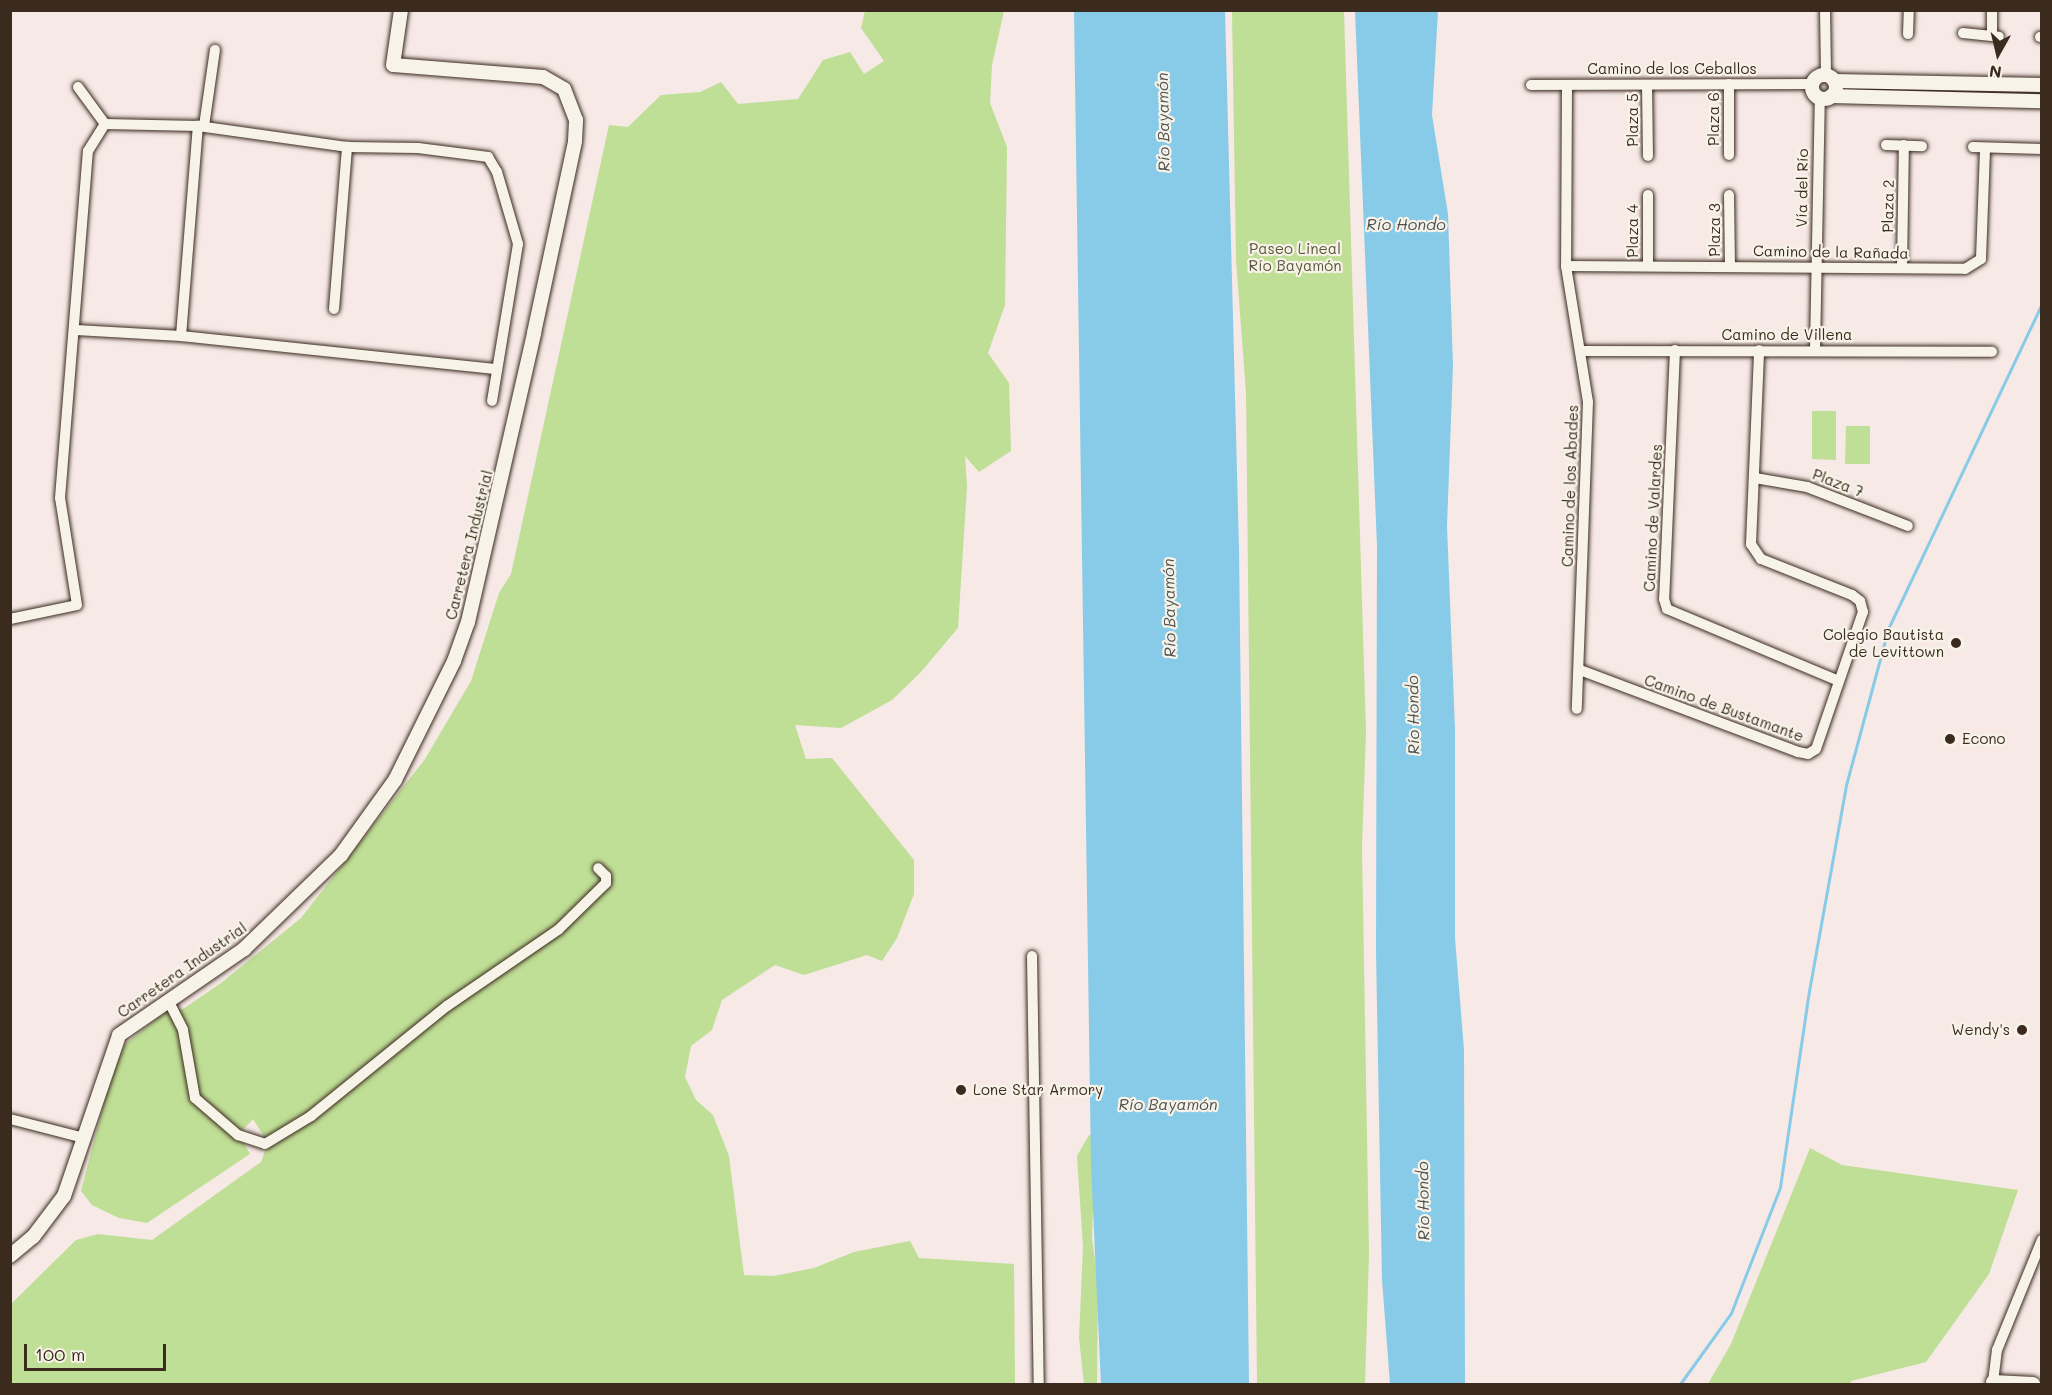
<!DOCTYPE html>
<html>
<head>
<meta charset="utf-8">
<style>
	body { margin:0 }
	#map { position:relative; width:2052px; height:1395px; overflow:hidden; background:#f6e9e6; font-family:Mali,sans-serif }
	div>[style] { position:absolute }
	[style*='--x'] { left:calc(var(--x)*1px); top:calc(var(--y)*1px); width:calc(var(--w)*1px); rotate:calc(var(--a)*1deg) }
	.green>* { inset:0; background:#bfde96 }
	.water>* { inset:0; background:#87cbe8 }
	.stream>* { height:3px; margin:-1.5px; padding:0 1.5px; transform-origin:1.5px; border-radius:1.5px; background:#87cbe8 }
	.roads { filter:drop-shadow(0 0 2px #3b2a1e) drop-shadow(0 0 2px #3b2a1e) }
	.street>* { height:10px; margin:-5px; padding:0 5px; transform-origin:5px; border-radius:5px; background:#f7f3e8 }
	.secondary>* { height:14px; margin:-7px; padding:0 7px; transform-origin:7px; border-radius:7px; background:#f7f3e8 }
	.secondary>.ring { margin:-7px; padding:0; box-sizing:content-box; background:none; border:14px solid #f7f3e8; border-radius:50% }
	.dots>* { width:16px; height:16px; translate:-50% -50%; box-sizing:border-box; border:3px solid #f7f3e8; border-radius:50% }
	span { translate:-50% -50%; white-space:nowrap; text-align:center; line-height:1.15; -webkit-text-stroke:4.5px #f7f3e8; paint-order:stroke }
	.street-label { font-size:15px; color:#3b2a1e }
	.park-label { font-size:15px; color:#5c573c }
	.poi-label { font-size:15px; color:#3b2a1e }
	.right { translate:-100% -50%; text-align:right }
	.left { translate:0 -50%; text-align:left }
	.water-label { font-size:16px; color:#4e5250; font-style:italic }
	.frame { position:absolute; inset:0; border:12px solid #3b2a1e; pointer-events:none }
	.north { position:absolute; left:1968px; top:24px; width:60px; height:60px; -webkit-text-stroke:4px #f7f3e8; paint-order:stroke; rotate:188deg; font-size:16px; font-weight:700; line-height:24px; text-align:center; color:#3b2a1e }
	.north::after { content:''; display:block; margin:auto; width:21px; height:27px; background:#3b2a1e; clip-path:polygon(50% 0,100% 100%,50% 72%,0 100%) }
	.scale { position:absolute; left:24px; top:1344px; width:142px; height:27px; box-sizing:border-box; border:3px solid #3b2a1e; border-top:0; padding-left:8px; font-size:18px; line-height:21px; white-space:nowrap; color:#3b2a1e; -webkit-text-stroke:4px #f7f3e8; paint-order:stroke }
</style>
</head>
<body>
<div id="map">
	<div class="green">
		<div style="clip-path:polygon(865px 11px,1004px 11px,992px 65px,990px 103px,1007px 147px,1005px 305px,988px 353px,1009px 383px,1011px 451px,979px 472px,965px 456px,967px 487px,958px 628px,920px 673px,892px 700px,841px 728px,795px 725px,806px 759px,832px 758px,914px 860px,914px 894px,897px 938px,882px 961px,867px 955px,804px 975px,775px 965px,722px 1000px,712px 1030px,691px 1046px,685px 1077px,696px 1100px,713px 1115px,729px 1156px,744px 1275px,774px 1276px,814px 1268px,854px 1252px,910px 1241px,919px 1258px,1014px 1264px,1015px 1384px,11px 1384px,11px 1304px,76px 1240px,98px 1234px,152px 1240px,261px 1162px,268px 1143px,253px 1119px,239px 1134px,250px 1154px,147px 1223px,119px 1218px,92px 1205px,81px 1191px,111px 1076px,125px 1044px,168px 1010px,183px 1009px,221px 983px,301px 918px,425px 759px,471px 681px,499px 593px,511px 574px,609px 125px,628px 127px,661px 95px,700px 92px,721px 82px,738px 104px,798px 99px,823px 60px,850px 52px,864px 74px,884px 61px,861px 28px)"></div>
		<div style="clip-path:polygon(1232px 11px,1344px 11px,1366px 732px,1362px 847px,1369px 1254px,1365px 1384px,1257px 1384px,1246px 393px,1236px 260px)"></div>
		<div style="clip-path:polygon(1812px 411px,1836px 411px,1836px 460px,1812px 459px)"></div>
		<div style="clip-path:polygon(1846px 426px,1870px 426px,1870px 464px,1845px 464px)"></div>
		<div style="clip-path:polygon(1089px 1135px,1095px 1137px,1092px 1239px,1098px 1281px,1097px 1384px,1084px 1384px,1079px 1338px,1083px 1247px,1077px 1156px)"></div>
		<div style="clip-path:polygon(1810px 1148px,1842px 1165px,2018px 1190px,1989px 1274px,1926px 1362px,1851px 1381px,1851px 1384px,1708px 1384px,1731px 1344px)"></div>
	</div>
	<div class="water">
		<div style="clip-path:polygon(1074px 11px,1225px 11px,1239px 549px,1249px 1384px,1101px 1384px,1091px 1166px)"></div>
		<div style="clip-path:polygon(1355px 11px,1438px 11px,1432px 115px,1448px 214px,1453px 366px,1447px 526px,1455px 729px,1455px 938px,1464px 1050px,1465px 1384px,1390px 1384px,1382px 1280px,1376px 951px,1377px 546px)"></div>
	</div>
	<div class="stream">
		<div style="--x:1680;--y:1384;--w:87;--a:-54.3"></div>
		<div style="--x:1731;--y:1313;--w:135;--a:-68.7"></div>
		<div style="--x:1780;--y:1187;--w:198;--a:-81.6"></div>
		<div style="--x:1809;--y:991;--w:209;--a:-79.8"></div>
		<div style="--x:1846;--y:785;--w:162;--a:-74.9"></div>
		<div style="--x:1888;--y:629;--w:361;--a:-64.7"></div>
	</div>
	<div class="roads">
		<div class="street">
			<div style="--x:1825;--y:10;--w:65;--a:89.1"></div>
			<div style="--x:1963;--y:33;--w:36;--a:6"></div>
			<div style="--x:1908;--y:34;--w:24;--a:-88"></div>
			<div style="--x:1992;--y:35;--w:25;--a:-90"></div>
			<div style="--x:2040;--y:37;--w:2;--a:0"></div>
			<div style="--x:1531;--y:85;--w:281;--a:-0.2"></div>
			<div style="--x:1567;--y:85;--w:181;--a:90.3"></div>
			<div style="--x:1566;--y:266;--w:138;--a:80.8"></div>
			<div style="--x:1588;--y:402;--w:307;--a:92.1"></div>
			<div style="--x:1647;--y:85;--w:71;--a:89.2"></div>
			<div style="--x:78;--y:87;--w:46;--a:53.9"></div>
			<div style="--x:105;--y:124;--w:93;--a:1.2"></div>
			<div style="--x:198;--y:126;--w:150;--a:8"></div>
			<div style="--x:347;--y:147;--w:71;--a:0.8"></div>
			<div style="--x:418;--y:148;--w:71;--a:7.3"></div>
			<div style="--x:488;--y:157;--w:17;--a:59"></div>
			<div style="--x:497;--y:172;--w:75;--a:73.7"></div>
			<div style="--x:518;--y:244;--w:159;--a:99.4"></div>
			<div style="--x:204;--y:126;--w:77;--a:-81.8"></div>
			<div style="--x:1886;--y:145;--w:36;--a:2"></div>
			<div style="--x:1973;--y:147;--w:69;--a:1.7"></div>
			<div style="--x:1729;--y:155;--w:71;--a:-90"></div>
			<div style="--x:1648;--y:195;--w:71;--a:90"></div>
			<div style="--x:1729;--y:195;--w:70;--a:89.2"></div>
			<div style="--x:1566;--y:266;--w:399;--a:0.4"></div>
			<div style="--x:1965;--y:269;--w:19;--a:-32"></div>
			<div style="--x:1981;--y:259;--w:111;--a:-87.9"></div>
			<div style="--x:1902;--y:267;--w:122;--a:-89.1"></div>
			<div style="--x:334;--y:309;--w:163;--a:-85.4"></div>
			<div style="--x:76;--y:330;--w:105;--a:3.3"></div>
			<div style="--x:181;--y:336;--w:318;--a:6"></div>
			<div style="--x:181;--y:336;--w:211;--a:-85.4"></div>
			<div style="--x:1675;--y:350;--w:249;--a:92.5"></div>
			<div style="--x:1664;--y:599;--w:10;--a:73"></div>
			<div style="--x:1667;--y:609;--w:186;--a:22.7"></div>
			<div style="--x:1815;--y:350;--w:252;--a:-88.9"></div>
			<div style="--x:1581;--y:351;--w:411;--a:0.1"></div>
			<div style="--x:1755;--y:478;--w:53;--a:9.8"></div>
			<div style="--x:1807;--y:487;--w:108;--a:21.1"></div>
			<div style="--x:10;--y:619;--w:68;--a:-11.8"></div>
			<div style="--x:77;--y:605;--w:108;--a:-99"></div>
			<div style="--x:60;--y:498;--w:348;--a:-85.4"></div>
			<div style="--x:88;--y:151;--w:32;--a:-58"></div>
			<div style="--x:1580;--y:670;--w:233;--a:20.6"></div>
			<div style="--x:1798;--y:752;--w:10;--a:11"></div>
			<div style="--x:1808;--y:754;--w:9;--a:-32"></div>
			<div style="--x:1816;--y:749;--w:145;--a:-71.1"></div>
			<div style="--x:1863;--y:612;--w:11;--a:-105"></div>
			<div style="--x:1860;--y:601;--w:10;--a:-143"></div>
			<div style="--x:1852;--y:595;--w:98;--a:-158.4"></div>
			<div style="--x:1761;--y:559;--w:18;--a:-124"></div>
			<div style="--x:1751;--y:544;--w:194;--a:-87.6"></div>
			<div style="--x:1032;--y:956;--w:428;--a:89.1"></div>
			<div style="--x:169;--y:1002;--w:31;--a:63"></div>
			<div style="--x:183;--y:1030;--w:69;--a:80"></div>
			<div style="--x:195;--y:1098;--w:57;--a:40.7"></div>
			<div style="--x:238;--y:1135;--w:28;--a:18"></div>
			<div style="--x:265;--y:1144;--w:54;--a:-31.3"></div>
			<div style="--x:311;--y:1116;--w:175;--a:-39"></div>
			<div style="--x:447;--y:1006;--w:135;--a:-34.4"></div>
			<div style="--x:558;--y:930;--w:67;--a:-44.4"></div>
			<div style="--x:606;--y:883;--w:7;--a:-90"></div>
			<div style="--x:606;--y:876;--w:11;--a:-135"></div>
			<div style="--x:10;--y:1119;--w:76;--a:14.4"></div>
			<div style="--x:1993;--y:1382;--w:32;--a:-83"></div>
			<div style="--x:1997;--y:1350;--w:119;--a:-67.8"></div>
		</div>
		<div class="secondary">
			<div class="ring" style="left:1812px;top:75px;width:10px;height:10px"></div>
			<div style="--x:1834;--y:81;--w:208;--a:1.1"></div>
			<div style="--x:1831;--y:96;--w:211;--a:1.4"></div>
			<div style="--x:10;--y:1256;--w:30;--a:-40"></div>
			<div style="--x:33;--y:1237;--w:51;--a:-52.9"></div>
			<div style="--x:64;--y:1196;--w:170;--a:-71.1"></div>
			<div style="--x:119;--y:1035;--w:152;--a:-34.5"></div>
			<div style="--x:244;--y:949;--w:135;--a:-44.1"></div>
			<div style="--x:341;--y:855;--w:92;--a:-54.2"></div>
			<div style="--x:395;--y:780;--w:133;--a:-63.6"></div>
			<div style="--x:454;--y:661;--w:41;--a:-70.3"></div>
			<div style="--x:468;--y:622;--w:296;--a:-77.1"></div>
			<div style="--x:534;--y:333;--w:196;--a:-77.9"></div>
			<div style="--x:575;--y:141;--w:21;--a:-87"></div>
			<div style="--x:576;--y:120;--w:33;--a:-111"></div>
			<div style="--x:564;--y:89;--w:24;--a:-150"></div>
			<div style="--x:543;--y:77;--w:150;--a:-175.4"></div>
			<div style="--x:393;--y:65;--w:56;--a:-81.7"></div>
			<div style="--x:1993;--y:1382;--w:40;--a:2.9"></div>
		</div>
	</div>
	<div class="dots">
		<div style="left:1956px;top:643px;background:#3b2a1e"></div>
		<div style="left:1950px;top:739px;background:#3b2a1e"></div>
		<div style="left:2022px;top:1030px;background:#3b2a1e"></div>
		<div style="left:961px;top:1090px;background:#3b2a1e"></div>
	</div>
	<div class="street-label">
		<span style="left:1672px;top:69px">Camino de los Ceballos</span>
		<span style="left:1714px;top:119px;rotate:-90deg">Plaza 6</span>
		<span style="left:1633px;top:120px;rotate:-90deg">Plaza 5</span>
		<span style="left:1802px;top:188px;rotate:-89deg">Vía del Río</span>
		<span style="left:1888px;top:206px;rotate:-89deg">Plaza 2</span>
		<span style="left:1715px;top:230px;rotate:-90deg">Plaza 3</span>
		<span style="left:1633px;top:231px;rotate:-90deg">Plaza 4</span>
		<span style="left:1831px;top:252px;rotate:1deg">Camino de la Rañada</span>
		<span style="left:1787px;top:335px">Camino de Villena</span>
		<span style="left:1838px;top:483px;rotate:21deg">Plaza 7</span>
		<span style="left:1570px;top:486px;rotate:-88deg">Camino de los Abades</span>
		<span style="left:1653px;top:518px;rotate:-87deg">Camino de Valardes</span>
		<span style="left:469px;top:545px;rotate:-76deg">Carretera Industrial</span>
		<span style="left:1724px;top:708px;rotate:20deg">Camino de Bustamante</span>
		<span style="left:182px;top:970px;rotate:-35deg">Carretera Industrial</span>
	</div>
	<div class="park-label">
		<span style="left:1295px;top:257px">Paseo Lineal<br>Río Bayamón</span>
	</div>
	<div class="poi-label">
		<span class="right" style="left:1944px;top:643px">Colegio Bautista<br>de Levittown</span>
		<span class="left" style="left:1962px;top:739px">Econo</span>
		<span class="right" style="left:2010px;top:1030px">Wendy's</span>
		<span class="left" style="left:973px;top:1090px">Lone Star Armory</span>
	</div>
	<div class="water-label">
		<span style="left:1163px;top:122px;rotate:-91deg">Río Bayamón</span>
		<span style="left:1406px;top:224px">Río Hondo</span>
		<span style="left:1169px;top:608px;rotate:-91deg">Río Bayamón</span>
		<span style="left:1413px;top:715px;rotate:-91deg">Río Hondo</span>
		<span style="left:1168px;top:1104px">Río Bayamón</span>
		<span style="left:1423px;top:1201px;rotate:-91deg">Río Hondo</span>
	</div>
	<div class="frame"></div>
	<div class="north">N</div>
	<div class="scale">100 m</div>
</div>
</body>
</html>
